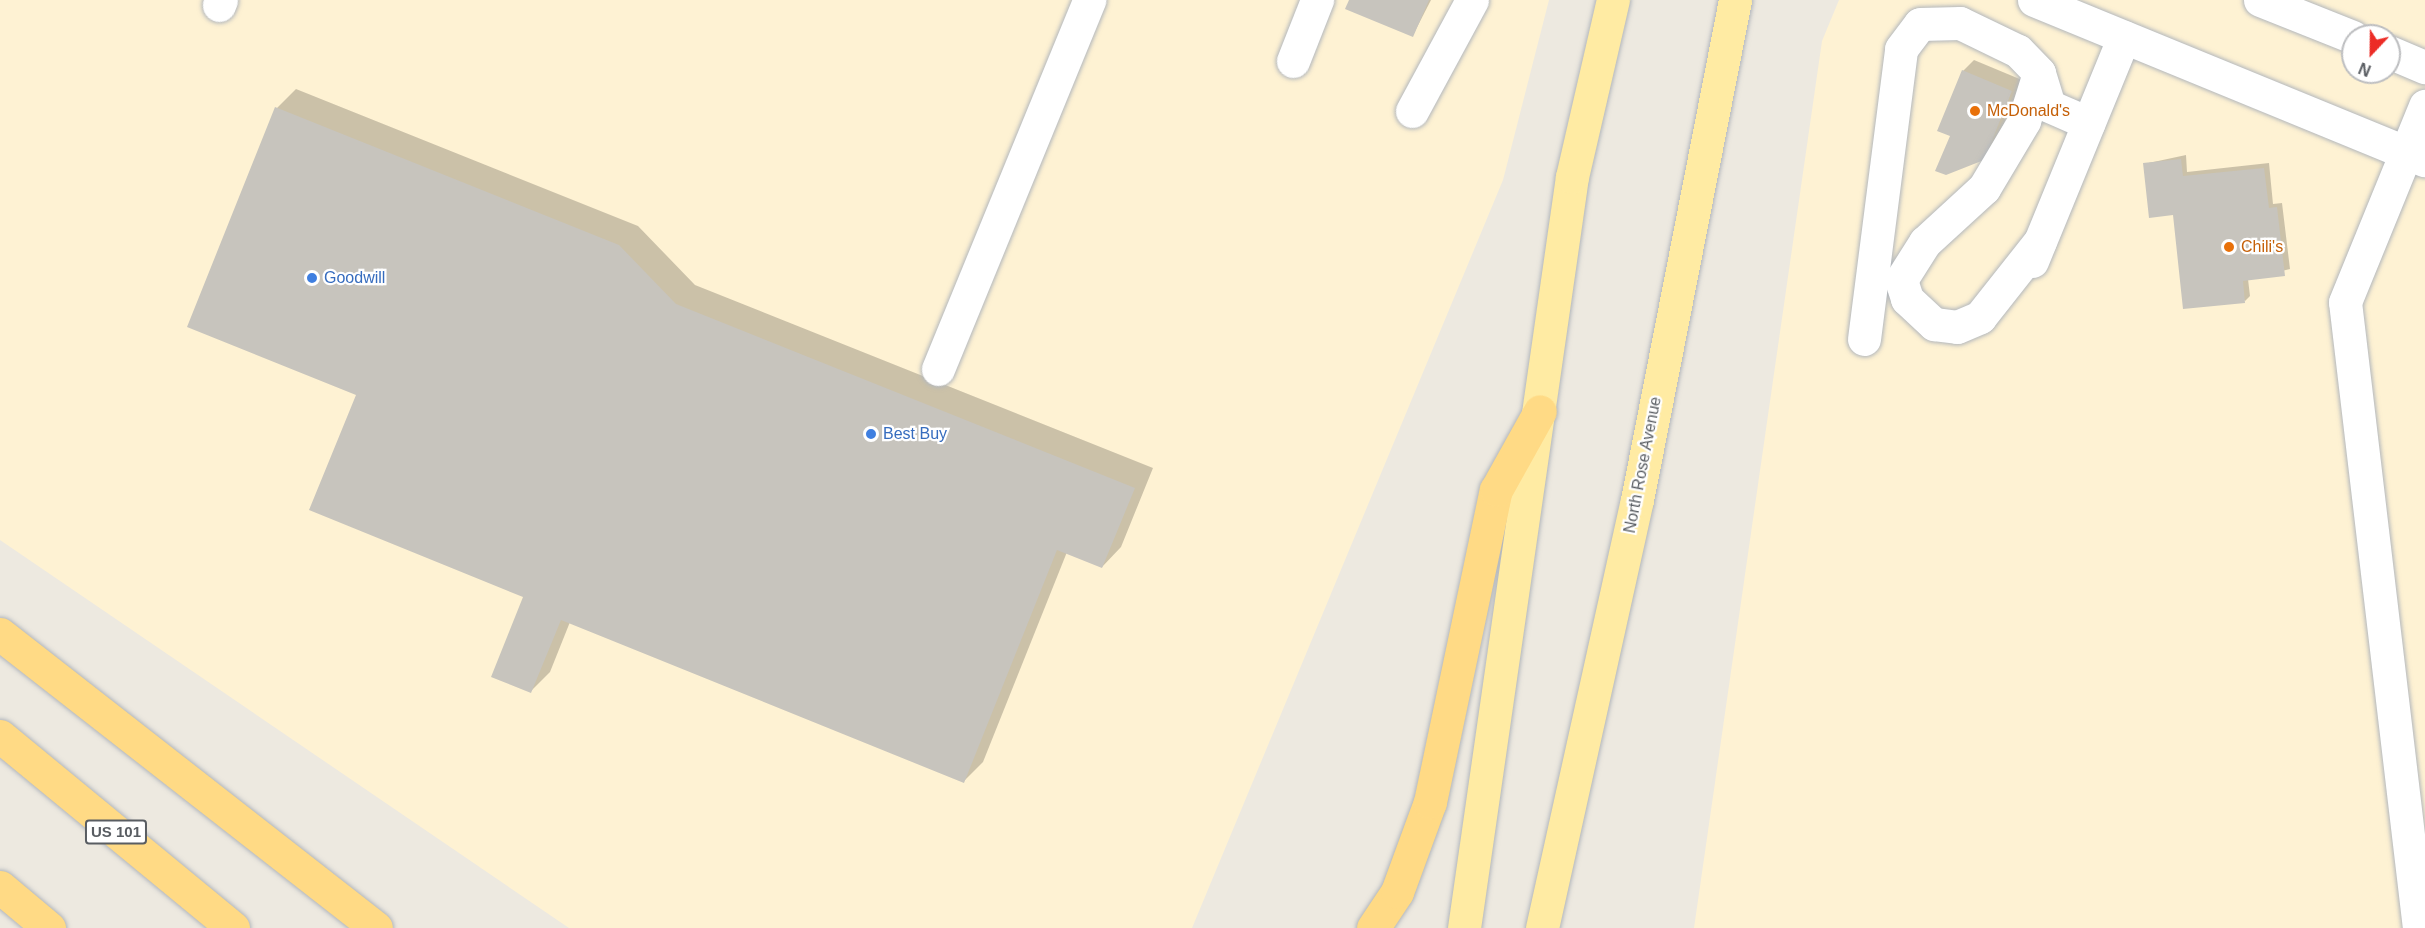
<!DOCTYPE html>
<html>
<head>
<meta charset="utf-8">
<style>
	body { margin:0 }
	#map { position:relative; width:2425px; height:928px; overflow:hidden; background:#ede9e0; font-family:Helvetica,sans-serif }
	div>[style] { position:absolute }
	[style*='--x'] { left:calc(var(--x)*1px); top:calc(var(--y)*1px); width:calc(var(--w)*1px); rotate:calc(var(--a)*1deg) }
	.commercial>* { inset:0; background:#fef2d3 }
	.shadow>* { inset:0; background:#0003 }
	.building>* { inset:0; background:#c7c4bd }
	.roads { filter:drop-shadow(0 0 2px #b3b7bc) drop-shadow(0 0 2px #b3b7bc) }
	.minor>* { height:33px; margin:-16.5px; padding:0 16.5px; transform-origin:16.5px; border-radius:16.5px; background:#fff }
	.major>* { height:33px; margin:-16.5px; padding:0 16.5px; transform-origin:16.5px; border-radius:16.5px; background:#ffeba3 }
	.highway>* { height:33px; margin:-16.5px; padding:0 16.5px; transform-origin:16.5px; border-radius:16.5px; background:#ffda85 }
	.dots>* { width:16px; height:16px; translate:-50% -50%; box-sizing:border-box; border:3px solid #fff; border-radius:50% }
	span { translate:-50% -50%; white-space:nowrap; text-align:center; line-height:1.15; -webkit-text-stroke:4.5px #fff; paint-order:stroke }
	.shield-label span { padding:2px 4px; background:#fff; border:2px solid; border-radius:4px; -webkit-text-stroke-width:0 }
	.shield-label { font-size:15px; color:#595d62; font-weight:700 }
	.food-label { font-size:16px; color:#c56008 }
	.left { translate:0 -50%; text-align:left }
	.shop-label { font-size:16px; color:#366cbe }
	.street-label { font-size:16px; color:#595d62 }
	.north { position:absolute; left:2341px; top:24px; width:60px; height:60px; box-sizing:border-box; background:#fff; border:2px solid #bdbec0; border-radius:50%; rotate:202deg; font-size:16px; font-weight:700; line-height:24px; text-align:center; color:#595d62 }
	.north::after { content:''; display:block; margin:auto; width:21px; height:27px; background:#ec2c26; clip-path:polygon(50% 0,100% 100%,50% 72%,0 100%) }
</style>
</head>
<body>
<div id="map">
	<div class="commercial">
		<div style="clip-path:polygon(0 0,1549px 0,1503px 180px,1192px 928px,569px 928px,0 540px)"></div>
		<div style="clip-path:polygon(evenodd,1839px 0,2425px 0,2425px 928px,1694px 928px,1822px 41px,1839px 0,2353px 36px,2389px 36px,2389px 72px,2353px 72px,2353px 36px)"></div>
	</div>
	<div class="shadow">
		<div style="clip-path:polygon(1351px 0,1431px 0,1413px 35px)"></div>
		<div style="clip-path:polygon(1974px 60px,2022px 80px,1994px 148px,1983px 159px,1952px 135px,1963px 71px)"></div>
		<div style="clip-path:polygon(296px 89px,638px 226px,695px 285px,1153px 468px,1121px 547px,1102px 567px,1067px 552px,983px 762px,964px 781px,570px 622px,550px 672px,531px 691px,525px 596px,358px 394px,277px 108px)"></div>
		<div style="clip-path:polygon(2186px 155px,2187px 172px,2269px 163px,2273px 204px,2282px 203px,2290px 269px,2248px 279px,2250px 296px,2245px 301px,2174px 214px,2144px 164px)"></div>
	</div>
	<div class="building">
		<div style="clip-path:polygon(1349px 0,1429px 0,1413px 37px,1345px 9px)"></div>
		<div style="clip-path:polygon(1962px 70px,2012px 91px,1984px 160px,1946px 175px,1935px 171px,1950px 136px,1937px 131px)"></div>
		<div style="clip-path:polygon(275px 107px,619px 245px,676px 304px,1135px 488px,1102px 568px,1057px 550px,964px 783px,561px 620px,531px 693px,491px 677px,523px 597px,309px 510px,356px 395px,187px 327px)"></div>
		<div style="clip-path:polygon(2181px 159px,2183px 176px,2264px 168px,2269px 208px,2277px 207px,2285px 276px,2243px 281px,2245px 303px,2183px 309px,2173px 215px,2149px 218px,2143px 163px)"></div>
	</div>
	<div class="roads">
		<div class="minor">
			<div style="--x:2034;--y:0;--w:422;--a:22.3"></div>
			<div style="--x:2260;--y:0;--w:100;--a:21.7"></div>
			<div style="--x:219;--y:5;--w:5;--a:-68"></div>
			<div style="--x:2389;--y:52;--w:39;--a:23"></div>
			<div style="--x:1293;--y:61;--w:66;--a:-68.5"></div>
			<div style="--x:2039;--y:73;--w:50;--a:107.4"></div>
			<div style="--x:2024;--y:121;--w:78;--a:120.8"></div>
			<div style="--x:1984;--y:188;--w:80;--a:137.5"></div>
			<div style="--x:1925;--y:242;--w:45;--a:122.3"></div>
			<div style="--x:1901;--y:280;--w:20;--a:72"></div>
			<div style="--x:1907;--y:299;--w:37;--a:43"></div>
			<div style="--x:1934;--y:324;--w:23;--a:7"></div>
			<div style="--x:1957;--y:327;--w:25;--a:-23"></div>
			<div style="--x:1980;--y:317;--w:97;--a:-51.7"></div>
			<div style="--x:1412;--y:111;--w:126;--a:-61.6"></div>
			<div style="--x:2032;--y:261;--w:242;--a:-67.7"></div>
			<div style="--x:1864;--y:339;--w:292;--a:-82.7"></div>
			<div style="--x:1901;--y:49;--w:31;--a:-53"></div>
			<div style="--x:1920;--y:24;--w:40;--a:-1.4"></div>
			<div style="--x:1960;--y:23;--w:64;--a:25.8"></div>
			<div style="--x:2018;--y:51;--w:30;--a:46"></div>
			<div style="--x:2039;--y:73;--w:34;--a:73"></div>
			<div style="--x:2049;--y:106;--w:43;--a:23.6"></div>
			<div style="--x:938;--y:369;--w:399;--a:-67.7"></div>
			<div style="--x:2419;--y:928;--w:630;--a:-96.74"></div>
			<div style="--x:2345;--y:302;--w:212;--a:-67.8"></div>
		</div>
		<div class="major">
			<div style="--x:1464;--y:928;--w:759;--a:-81.82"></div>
			<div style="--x:1572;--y:177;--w:182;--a:-77"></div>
			<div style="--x:1542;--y:928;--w:438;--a:-77.5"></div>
			<div style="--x:1637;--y:500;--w:510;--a:-78.91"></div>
		</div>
		<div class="highway">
			<div style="--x:0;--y:634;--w:477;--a:38"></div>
			<div style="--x:0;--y:736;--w:302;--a:39.5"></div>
			<div style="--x:0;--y:887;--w:64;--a:39.9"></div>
			<div style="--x:1373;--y:928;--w:43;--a:-56.3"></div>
			<div style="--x:1397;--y:892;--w:96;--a:-69.9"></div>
			<div style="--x:1430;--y:802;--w:319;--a:-78.1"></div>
			<div style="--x:1496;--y:490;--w:90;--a:-60.9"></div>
		</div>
	</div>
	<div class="dots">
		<div style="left:1975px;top:111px;background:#e8710a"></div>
		<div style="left:2229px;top:247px;background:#e8710a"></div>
		<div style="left:312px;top:278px;background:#3f7fe0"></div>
		<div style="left:871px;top:434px;background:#3f7fe0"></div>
	</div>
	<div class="shield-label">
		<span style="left:116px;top:832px">US 101</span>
	</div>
	<div class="food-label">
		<span class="left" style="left:1987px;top:111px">McDonald's</span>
		<span class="left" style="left:2241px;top:247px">Chili's</span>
	</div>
	<div class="shop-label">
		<span class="left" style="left:324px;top:278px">Goodwill</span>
		<span class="left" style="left:883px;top:434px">Best Buy</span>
	</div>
	<div class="street-label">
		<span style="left:1643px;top:465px;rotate:-79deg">North Rose Avenue</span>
	</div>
	<div class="north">N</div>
</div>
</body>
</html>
